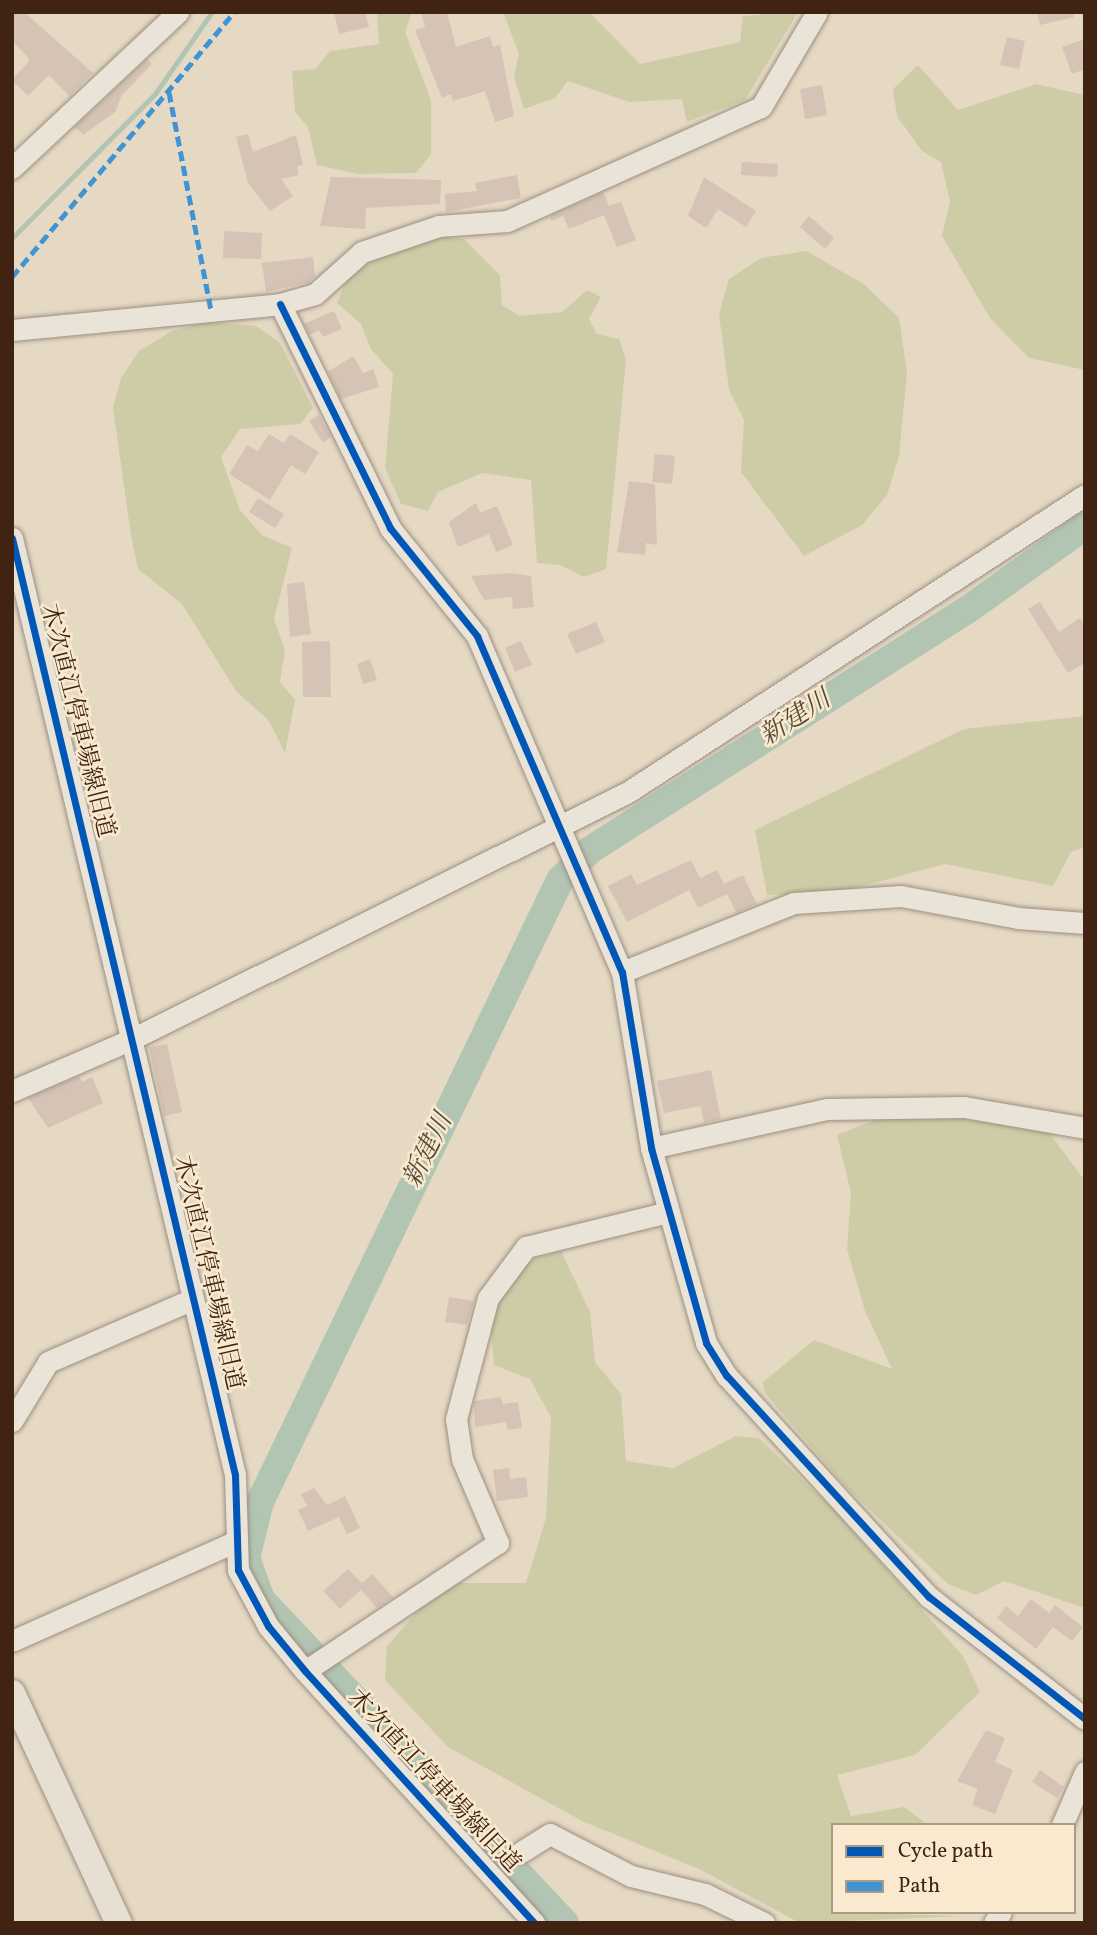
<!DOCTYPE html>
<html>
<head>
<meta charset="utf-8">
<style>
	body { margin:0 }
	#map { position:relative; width:1097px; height:1935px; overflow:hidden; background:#e6d9c3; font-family:Vollkorn,"Noto Serif JP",serif }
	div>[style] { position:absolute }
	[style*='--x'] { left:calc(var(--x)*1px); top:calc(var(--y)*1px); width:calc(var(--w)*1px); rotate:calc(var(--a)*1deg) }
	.green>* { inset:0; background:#cecca6 }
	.stream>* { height:4.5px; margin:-2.25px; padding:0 2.25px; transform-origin:2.25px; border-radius:2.25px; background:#b2c5b3 }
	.river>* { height:28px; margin:-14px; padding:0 14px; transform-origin:14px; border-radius:14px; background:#b2c5b3 }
	.building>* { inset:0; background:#d5c3b5 }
	.roads { filter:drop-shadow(0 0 2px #9b8f81) drop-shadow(0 0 2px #9b8f81) }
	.minor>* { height:21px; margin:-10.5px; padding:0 10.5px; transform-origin:10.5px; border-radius:10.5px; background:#eae3d8 }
	.major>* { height:26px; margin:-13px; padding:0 13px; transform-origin:13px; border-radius:13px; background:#e6dfd2 }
	.quiet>* { height:5px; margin-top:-2.5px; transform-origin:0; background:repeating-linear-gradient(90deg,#3f95d3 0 10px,transparent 0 15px) }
	.cycleway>* { height:7px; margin:-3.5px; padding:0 3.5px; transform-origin:3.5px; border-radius:3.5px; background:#0057b8 }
	span { translate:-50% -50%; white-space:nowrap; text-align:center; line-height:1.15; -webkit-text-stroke:5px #f8e9cf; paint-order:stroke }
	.street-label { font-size:24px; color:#402312 }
	.water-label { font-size:26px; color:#574938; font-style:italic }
	.frame { position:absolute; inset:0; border:14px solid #402312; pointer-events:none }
	.legend { position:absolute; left:831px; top:1823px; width:245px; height:91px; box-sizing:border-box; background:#f8e9cf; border:2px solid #ae9a83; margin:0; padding:9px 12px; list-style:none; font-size:21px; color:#402312 }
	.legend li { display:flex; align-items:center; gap:14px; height:35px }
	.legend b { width:35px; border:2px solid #ae9a83 }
</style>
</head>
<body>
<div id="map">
	<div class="green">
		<div style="clip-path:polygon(377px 12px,412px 12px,405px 32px,431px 100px,431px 154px,416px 173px,358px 174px,317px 165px,308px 127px,295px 112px,292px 71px,315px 69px,330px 51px,379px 44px)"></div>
		<div style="clip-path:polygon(503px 12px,589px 12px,640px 64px,740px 42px,743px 16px,798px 12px,745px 100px,687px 122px,682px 99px,629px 102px,568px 81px,555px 98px,524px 109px,514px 77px,519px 54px)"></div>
		<div style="clip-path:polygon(918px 65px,958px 110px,1036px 84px,1085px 95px,1085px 370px,1029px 358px,990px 318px,942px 236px,950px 201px,941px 162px,922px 151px,897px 116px,893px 89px)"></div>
		<div style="clip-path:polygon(440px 237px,464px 239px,500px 275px,502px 305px,520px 316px,562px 312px,587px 290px,601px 297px,589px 319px,597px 334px,619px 339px,626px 360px,606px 569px,584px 577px,560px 565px,537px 563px,531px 480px,482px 473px,438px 492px,428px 511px,401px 504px,385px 468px,393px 374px,371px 349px,361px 324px,337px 303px,349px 274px,403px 246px)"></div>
		<div style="clip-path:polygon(806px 251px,864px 284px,899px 318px,907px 373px,899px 456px,887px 495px,862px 525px,804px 556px,741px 472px,744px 420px,729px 390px,719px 314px,729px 279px,761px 258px)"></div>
		<div style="clip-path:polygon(208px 322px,256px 326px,280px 343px,313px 408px,300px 424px,240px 429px,221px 457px,240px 510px,262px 535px,292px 548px,274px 619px,285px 650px,280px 682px,295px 700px,285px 753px,269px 721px,236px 691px,182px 604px,138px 569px,131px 535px,113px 408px,121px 378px,139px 351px,172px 331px)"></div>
		<div style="clip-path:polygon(1085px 716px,1085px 847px,1071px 852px,1053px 886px,945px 864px,836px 893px,767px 895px,755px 830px,964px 729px)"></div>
		<div style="clip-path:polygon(957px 1116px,1045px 1127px,1085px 1181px,1085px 1608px,1004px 1581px,976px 1595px,948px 1584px,846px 1487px,764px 1392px,763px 1382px,814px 1340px,892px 1369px,865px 1311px,847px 1249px,851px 1193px,837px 1135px,883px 1117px)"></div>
		<div style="clip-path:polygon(561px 1251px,590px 1312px,595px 1362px,621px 1394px,626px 1461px,673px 1468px,736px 1436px,759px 1438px,834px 1510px,963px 1656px,980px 1692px,915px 1755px,837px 1775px,851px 1816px,904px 1807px,928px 1825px,833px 1825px,833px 1912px,962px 1916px,800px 1923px,699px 1869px,582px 1821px,448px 1747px,385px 1680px,387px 1646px,442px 1583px,526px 1583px,546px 1518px,551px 1417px,530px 1379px,494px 1365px,491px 1333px,495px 1301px,531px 1260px)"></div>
	</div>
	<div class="stream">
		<div style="--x:12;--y:238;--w:203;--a:-45.2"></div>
		<div style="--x:155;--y:94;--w:100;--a:-55.2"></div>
	</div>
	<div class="river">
		<div style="--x:565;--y:1923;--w:444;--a:-133.2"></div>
		<div style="--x:261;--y:1599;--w:44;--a:-110.1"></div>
		<div style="--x:246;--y:1558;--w:58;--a:-76"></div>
		<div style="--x:260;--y:1502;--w:691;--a:-64.25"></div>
		<div style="--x:560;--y:880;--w:42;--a:-45"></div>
		<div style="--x:590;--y:850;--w:447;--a:-32.5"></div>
		<div style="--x:967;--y:610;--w:145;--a:-35.4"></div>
	</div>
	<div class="building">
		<div style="clip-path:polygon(12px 12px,24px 12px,93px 73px,69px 96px,49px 75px,28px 96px,12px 80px,30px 60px,12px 40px)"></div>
		<div style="clip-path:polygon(334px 12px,365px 12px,369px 27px,339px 34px)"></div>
		<div style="clip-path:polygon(421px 12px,447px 12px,456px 47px,490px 36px,493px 47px,500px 45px,514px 116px,495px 122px,485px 91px,453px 101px,451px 94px,442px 98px,415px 30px,425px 27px)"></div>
		<div style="clip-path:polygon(1037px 12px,1073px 12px,1074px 17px,1040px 25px)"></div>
		<div style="clip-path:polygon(1007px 37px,1025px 41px,1019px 69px,1000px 65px)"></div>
		<div style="clip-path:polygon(1085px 39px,1085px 69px,1072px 74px,1062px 47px)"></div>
		<div style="clip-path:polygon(147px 59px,152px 64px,122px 95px,115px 112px,83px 135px,75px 127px)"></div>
		<div style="clip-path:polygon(822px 85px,827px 115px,805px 119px,800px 89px)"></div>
		<div style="clip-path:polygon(248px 134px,253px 152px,296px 135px,303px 165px,297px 166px,299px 175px,281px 179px,293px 196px,270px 211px,248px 183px,236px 137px)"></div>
		<div style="clip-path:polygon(742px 162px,778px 164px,777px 177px,741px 175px)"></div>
		<div style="clip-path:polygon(517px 175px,521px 198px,446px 212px,445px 194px,477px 191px,475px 183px)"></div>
		<div style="clip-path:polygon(331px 177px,441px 180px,440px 204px,366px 208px,365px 229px,320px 226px)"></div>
		<div style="clip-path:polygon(704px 177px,756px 211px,746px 227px,718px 209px,706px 228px,688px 216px)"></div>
		<div style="clip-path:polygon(603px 192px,609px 206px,621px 202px,636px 240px,617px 247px,604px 215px,569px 229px,563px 216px,552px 221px,550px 216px)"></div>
		<div style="clip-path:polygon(809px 216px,834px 238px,825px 249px,800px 227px)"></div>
		<div style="clip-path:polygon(224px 231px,262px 233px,261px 259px,223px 258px)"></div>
		<div style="clip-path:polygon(313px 257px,315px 276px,309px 282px,266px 292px,262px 263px)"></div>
		<div style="clip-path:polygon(334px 311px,342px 329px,323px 337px,319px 330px,310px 335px,304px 324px)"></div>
		<div style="clip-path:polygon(353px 356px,363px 373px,373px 369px,379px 387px,341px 399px,328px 372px)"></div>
		<div style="clip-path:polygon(319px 415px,331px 437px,323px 443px,309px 421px)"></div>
		<div style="clip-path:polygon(269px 434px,284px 443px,290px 434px,319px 452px,305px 474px,291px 465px,270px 500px,229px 474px,247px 445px,258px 451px)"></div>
		<div style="clip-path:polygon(655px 454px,675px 456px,672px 484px,652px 482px)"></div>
		<div style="clip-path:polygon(629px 481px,655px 484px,657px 545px,646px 543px,645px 555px,617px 552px)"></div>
		<div style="clip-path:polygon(258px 498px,284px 514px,275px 528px,249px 512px)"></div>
		<div style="clip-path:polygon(476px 503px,480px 513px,497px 506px,513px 545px,496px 552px,489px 534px,458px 547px,449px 522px)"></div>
		<div style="clip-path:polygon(511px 573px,531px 576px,534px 607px,513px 609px,512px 597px,484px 600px,471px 576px)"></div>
		<div style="clip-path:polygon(304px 582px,311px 634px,290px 637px,287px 584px)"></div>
		<div style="clip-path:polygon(1040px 602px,1059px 632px,1080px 618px,1085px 626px,1085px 663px,1068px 673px,1028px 609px)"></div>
		<div style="clip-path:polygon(596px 622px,605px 642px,576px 654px,567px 634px)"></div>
		<div style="clip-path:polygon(330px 641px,331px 697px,303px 697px,302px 642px)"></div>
		<div style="clip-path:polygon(521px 641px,532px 665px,515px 672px,505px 648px)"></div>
		<div style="clip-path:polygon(370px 659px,377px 680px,363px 684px,357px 664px)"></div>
		<div style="clip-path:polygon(691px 860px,700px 878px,717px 870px,724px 884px,743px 875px,757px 904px,736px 912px,727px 894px,698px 908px,689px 890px,627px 922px,608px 886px,631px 874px,637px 885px)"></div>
		<div style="clip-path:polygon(167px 1044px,182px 1112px,164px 1116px,149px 1047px)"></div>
		<div style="clip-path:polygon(711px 1070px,721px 1119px,704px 1123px,701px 1106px,664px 1113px,657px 1081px)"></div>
		<div style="clip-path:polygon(79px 1076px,82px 1082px,92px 1077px,103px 1103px,48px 1128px,28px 1098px)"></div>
		<div style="clip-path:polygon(449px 1297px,474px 1301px,467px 1325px,445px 1322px)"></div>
		<div style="clip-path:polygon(501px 1397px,503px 1404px,518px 1402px,522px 1428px,507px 1430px,506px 1422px,475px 1427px,474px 1401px)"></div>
		<div style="clip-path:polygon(509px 1468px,510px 1479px,526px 1477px,528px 1497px,497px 1501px,493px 1470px)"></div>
		<div style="clip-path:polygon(314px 1488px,327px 1505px,345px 1496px,360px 1528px,347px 1534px,339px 1517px,308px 1531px,298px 1510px,307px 1506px,301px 1494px)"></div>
		<div style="clip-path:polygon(348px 1569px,362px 1583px,372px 1574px,393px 1597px,377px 1608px,361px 1590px,340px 1609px,323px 1591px)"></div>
		<div style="clip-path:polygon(1031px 1599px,1049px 1613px,1055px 1605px,1083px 1627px,1072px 1641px,1053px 1627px,1036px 1649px,997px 1618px,1006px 1606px,1018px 1616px)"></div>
		<div style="clip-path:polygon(986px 1730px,1005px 1738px,995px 1762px,1013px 1770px,995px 1814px,972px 1805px,978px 1789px,957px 1781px)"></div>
		<div style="clip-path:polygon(1040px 1770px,1064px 1787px,1057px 1798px,1032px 1782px)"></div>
	</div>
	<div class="roads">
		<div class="minor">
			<div style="--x:12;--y:168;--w:228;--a:-43.2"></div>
			<div style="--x:280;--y:304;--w:250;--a:63.8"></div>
			<div style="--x:390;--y:528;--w:139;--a:51.1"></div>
			<div style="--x:477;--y:636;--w:366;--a:66.7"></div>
			<div style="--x:622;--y:972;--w:178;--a:80.6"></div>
			<div style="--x:651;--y:1148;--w:203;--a:74.2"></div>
			<div style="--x:706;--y:1343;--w:39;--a:58"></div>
			<div style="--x:727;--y:1376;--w:299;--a:47.6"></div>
			<div style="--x:929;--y:1597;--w:198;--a:38"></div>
			<div style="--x:12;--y:330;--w:269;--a:-5.5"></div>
			<div style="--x:280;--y:304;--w:36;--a:-16"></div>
			<div style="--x:315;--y:294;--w:63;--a:-41.8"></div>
			<div style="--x:362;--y:252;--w:81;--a:-18.7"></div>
			<div style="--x:439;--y:226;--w:68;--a:-4.2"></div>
			<div style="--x:507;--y:221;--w:278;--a:-24.2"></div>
			<div style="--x:761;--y:107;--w:110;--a:-59.5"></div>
			<div style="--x:12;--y:538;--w:963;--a:76.61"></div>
			<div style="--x:235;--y:1475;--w:95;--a:88.2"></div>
			<div style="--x:238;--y:1570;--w:64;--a:61.8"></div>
			<div style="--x:268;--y:1626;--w:58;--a:50.6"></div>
			<div style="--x:305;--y:1671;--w:341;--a:47.7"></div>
			<div style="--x:622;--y:972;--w:185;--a:-21.9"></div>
			<div style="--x:794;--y:903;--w:107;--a:-3.7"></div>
			<div style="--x:901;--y:896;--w:119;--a:10.6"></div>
			<div style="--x:1018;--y:918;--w:67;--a:4.3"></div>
			<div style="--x:12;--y:1091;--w:131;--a:-23.4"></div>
			<div style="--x:132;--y:1039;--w:554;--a:-26.47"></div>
			<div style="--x:628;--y:792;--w:545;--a:-33.02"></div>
			<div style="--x:651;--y:1148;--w:180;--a:-12.5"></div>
			<div style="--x:827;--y:1109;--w:137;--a:-0.8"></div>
			<div style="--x:964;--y:1107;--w:123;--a:9.8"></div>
			<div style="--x:12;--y:1421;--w:69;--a:-58.6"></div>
			<div style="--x:48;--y:1362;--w:158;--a:-23.5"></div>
			<div style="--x:12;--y:1641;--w:246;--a:-24"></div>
			<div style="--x:305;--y:1671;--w:232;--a:-33.6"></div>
			<div style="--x:498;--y:1543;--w:91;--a:-113.2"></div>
			<div style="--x:462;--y:1459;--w:40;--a:-98.5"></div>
			<div style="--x:456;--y:1419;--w:125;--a:-75.2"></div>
			<div style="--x:488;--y:1298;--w:64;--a:-53.3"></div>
			<div style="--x:526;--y:1247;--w:146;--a:-13.8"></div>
			<div style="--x:1062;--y:1825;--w:58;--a:-66.5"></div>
			<div style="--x:521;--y:1852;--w:34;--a:-32"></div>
			<div style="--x:550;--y:1834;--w:91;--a:27.4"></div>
			<div style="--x:631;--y:1876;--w:76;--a:13.7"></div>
			<div style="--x:705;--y:1894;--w:66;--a:26.2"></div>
			<div style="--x:994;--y:1923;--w:13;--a:-58"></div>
		</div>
		<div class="major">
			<div style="--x:12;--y:1693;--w:254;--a:65.1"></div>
		</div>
	</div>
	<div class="quiet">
		<div style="--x:169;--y:92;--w:223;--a:79.1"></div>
		<div style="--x:12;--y:277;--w:346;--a:-50"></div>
	</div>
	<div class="cycleway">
		<div style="--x:280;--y:304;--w:250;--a:63.8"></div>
		<div style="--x:390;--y:528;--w:139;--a:51.1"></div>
		<div style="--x:477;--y:636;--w:366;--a:66.7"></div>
		<div style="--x:622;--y:972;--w:178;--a:80.6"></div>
		<div style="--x:651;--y:1148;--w:203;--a:74.2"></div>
		<div style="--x:706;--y:1343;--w:39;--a:58"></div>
		<div style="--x:727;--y:1376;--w:299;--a:47.6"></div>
		<div style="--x:929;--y:1597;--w:198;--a:38"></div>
		<div style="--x:12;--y:538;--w:963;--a:76.61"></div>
		<div style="--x:235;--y:1475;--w:95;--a:88.2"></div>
		<div style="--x:238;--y:1570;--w:64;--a:61.8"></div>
		<div style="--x:268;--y:1626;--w:58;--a:50.6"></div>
		<div style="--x:305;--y:1671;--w:341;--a:47.7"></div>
	</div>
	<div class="street-label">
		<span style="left:76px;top:721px;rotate:76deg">木次直江停車場線旧道</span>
		<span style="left:207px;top:1273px;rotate:77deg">木次直江停車場線旧道</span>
		<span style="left:433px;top:1782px;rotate:47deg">木次直江停車場線旧道</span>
	</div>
	<div class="water-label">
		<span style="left:796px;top:719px;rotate:-33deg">新建川</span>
		<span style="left:429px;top:1151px;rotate:-64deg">新建川</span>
	</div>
	<div class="frame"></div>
	<ul class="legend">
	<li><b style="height:9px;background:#0057b8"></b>Cycle path</li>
	<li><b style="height:9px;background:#3f95d3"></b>Path</li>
	</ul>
</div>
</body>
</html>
